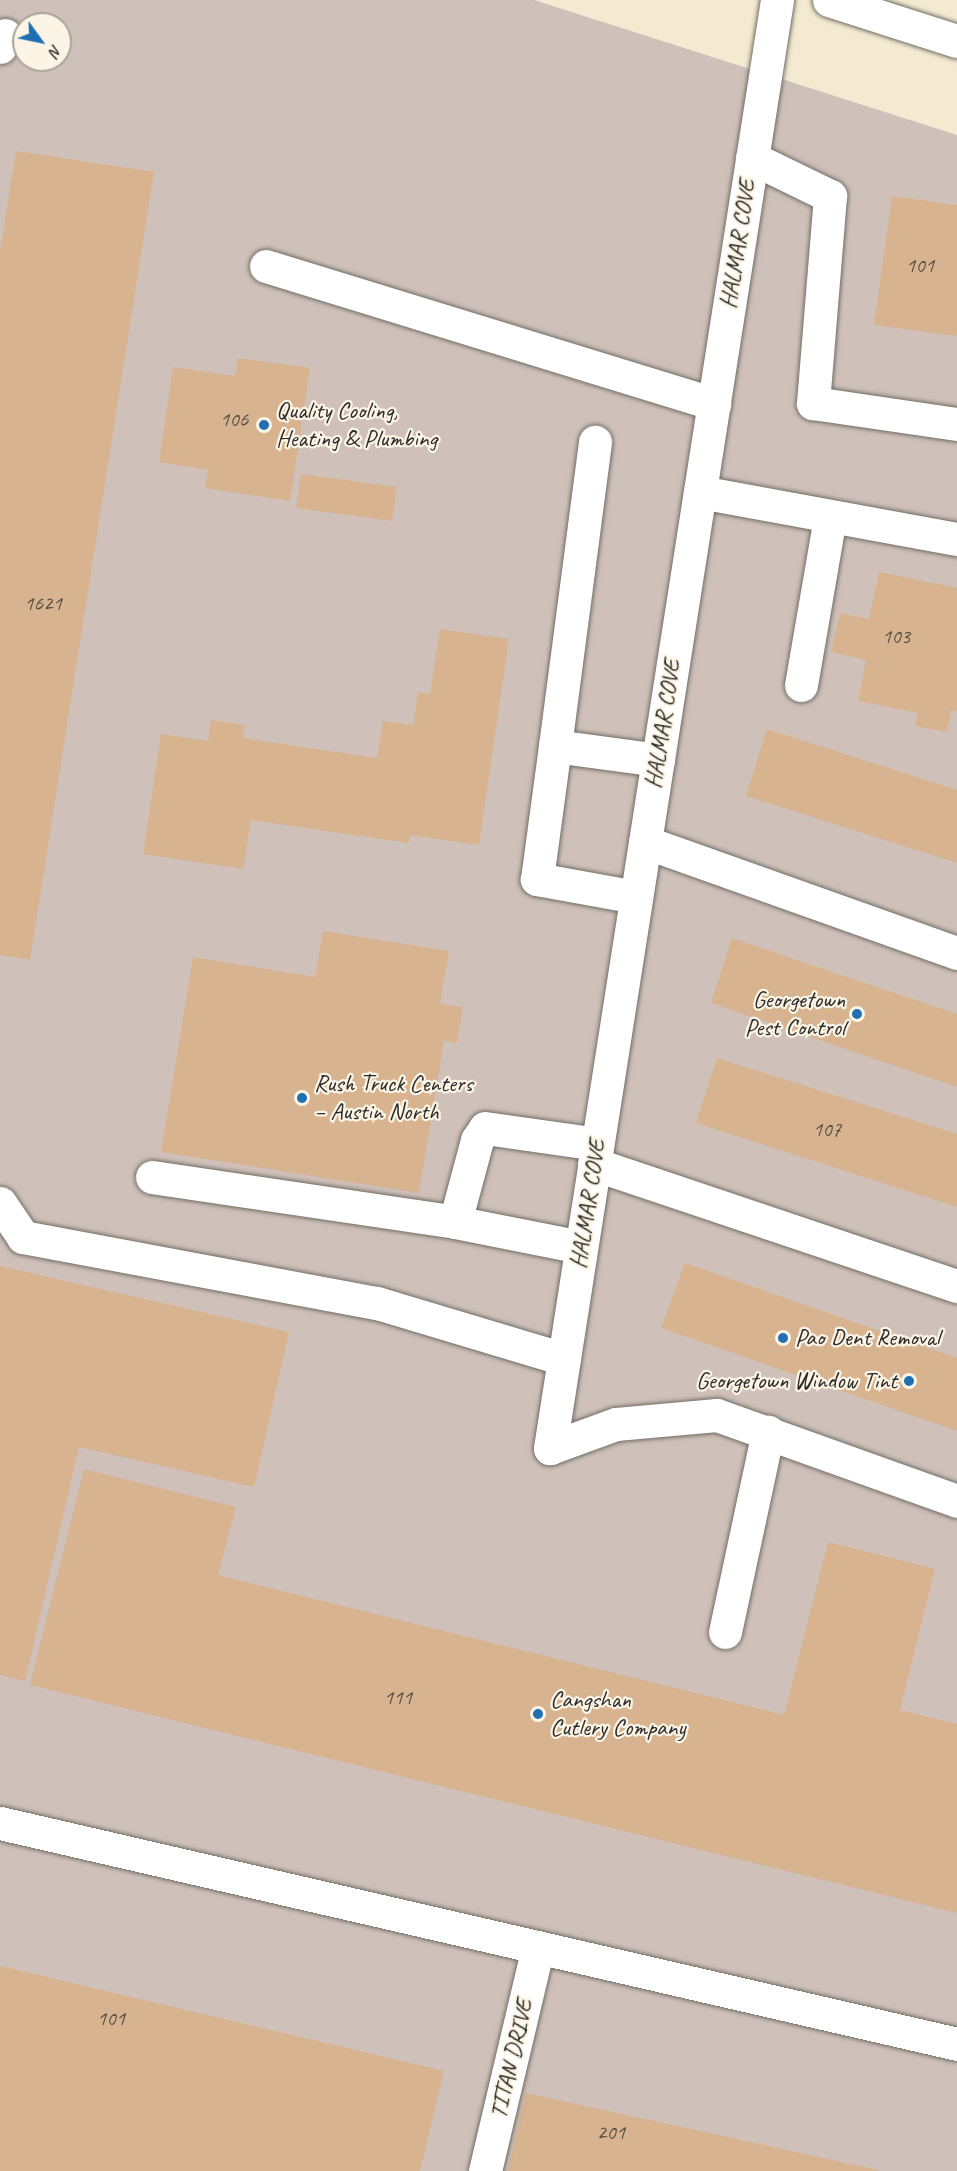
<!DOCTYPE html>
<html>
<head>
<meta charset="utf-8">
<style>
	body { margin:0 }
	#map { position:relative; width:957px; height:2171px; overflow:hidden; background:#f3ead1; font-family:Caveat,sans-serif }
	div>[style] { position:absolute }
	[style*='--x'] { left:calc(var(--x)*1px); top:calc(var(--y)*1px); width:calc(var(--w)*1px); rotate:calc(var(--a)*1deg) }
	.industrial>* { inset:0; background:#cfc1ba }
	.building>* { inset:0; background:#d7b38f }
	.roads { filter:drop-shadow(0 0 2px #716e65) drop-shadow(0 0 2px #716e65) }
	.minor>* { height:33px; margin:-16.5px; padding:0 16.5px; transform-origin:16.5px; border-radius:16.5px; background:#fff }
	.dots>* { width:16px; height:16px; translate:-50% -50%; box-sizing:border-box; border:3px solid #fcf5e5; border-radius:50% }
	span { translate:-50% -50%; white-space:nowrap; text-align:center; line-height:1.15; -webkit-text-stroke:4.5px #fcf5e5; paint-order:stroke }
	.number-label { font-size:21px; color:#564d44 }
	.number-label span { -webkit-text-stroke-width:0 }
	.street-label { font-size:24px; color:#2b2b2b }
	.poi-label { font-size:24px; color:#2b2b2b }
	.left { translate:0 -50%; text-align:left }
	.right { translate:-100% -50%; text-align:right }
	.north { position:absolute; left:12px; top:12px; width:60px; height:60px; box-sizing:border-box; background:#fcf5e5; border:2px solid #a8a49b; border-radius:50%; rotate:123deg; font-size:16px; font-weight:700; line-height:24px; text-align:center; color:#2b2b2b }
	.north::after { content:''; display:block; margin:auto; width:21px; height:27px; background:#1f6fb2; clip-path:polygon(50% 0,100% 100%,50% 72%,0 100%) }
</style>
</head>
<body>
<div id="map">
	<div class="industrial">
		<div style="clip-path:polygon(evenodd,0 0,534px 0,957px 135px,957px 2171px,0 2171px,0 0,24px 24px,60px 24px,60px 60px,24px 60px,24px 24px)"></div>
	</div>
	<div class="building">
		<div style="clip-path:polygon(16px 151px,154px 172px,30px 960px,0 955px,0 251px)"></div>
		<div style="clip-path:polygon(892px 196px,957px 205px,957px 336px,874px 325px)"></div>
		<div style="clip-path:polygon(238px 358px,310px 368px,290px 501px,205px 488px,208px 470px,159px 462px,173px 367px,235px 376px)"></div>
		<div style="clip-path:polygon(301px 474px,397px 487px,392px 521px,296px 508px)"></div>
		<div style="clip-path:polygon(879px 572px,957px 588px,957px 711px,951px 710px,947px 732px,915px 726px,918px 713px,858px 701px,866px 660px,831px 652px,840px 613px,869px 619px)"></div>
		<div style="clip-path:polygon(440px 629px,509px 639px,479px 845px,410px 835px,409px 843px,251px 820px,243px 869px,143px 854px,161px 734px,208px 741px,211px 720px,245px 725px,243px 738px,377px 758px,383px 721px,413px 725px,418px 692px,430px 694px)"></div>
		<div style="clip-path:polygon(767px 729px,957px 790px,957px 863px,746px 796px)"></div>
		<div style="clip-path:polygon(323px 931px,449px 951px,440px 1004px,463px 1007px,457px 1043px,444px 1041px,419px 1193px,161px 1152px,193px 957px,315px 977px)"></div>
		<div style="clip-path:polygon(732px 938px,957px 1014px,957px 1087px,711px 1003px)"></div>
		<div style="clip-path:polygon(717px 1058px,957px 1134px,957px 1207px,696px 1123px)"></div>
		<div style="clip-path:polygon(685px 1263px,957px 1358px,957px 1431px,661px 1328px)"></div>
		<div style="clip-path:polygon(0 1266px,289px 1332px,254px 1487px,79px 1447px,25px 1681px,0 1675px)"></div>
		<div style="clip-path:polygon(84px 1469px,236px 1507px,218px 1575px,784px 1715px,828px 1542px,935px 1569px,900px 1710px,957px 1724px,957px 1913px,30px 1685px)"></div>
		<div style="clip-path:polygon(0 1966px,444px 2071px,420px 2171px,0 2171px)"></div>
		<div style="clip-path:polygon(526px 2093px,878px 2170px,878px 2171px,508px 2171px)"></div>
	</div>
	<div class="roads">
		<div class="minor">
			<div style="--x:777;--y:0;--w:1466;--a:98.91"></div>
			<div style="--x:550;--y:1448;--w:70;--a:-20"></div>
			<div style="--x:616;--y:1424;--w:101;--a:-5.1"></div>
			<div style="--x:717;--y:1415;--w:255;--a:19.7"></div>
			<div style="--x:829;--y:0;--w:134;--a:17.8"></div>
			<div style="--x:0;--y:47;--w:13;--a:-67"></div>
			<div style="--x:752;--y:158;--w:87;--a:26"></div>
			<div style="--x:830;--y:196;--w:208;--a:94.7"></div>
			<div style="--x:813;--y:403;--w:146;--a:8.3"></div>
			<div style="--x:266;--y:266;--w:469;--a:17.1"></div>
			<div style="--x:700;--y:492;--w:261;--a:10.4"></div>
			<div style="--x:801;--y:685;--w:170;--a:-80.2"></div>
			<div style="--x:555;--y:746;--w:307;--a:-82.5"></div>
			<div style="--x:645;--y:842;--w:331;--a:19.6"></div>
			<div style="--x:636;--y:897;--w:101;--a:-169.7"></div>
			<div style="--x:537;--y:879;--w:134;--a:-82.3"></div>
			<div style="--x:555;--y:746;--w:104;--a:7.7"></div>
			<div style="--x:594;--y:1164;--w:383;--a:18.6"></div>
			<div style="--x:152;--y:1177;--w:306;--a:8.4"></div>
			<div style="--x:0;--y:1203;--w:41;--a:55.9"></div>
			<div style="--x:23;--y:1237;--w:360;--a:10.6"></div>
			<div style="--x:377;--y:1303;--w:195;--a:16.7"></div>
			<div style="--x:581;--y:1247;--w:128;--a:-168.8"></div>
			<div style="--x:455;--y:1222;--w:85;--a:-75"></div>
			<div style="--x:477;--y:1140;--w:14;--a:-56"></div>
			<div style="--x:485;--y:1128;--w:113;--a:8.1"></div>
			<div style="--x:725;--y:1632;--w:205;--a:-77.9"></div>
			<div style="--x:0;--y:1823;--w:982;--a:13"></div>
			<div style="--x:485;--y:2171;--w:230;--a:-76.7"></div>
		</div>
	</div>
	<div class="dots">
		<div style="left:264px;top:425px;background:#1f6fb2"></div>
		<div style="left:857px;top:1014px;background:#1f6fb2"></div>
		<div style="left:302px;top:1098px;background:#1f6fb2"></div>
		<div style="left:783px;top:1338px;background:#1f6fb2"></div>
		<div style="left:909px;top:1381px;background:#1f6fb2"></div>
		<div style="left:538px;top:1714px;background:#1f6fb2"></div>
	</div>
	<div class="number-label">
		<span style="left:920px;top:265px">101</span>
		<span style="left:234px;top:419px">106</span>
		<span style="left:43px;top:603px">1621</span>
		<span style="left:896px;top:636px">103</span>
		<span style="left:827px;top:1129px">107</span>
		<span style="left:398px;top:1697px">111</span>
		<span style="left:111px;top:2018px">101</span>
		<span style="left:611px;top:2132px">201</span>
	</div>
	<div class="street-label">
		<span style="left:738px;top:244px;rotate:-81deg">HALMAR COVE</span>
		<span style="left:663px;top:724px;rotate:-81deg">HALMAR COVE</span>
		<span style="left:588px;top:1204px;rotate:-81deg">HALMAR COVE</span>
		<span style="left:512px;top:2059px;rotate:-77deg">TITAN DRIVE</span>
	</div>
	<div class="poi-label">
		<span class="left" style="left:276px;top:425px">Quality Cooling,<br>Heating &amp; Plumbing</span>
		<span class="right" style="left:845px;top:1014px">Georgetown<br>Pest Control</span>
		<span class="left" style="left:314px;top:1098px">Rush Truck Centers<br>– Austin North</span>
		<span class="left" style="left:795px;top:1338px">Pao Dent Removal</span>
		<span class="right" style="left:897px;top:1381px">Georgetown Window Tint</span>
		<span class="left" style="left:550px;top:1714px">Cangshan<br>Cutlery Company</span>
	</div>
	<div class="north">N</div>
</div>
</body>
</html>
